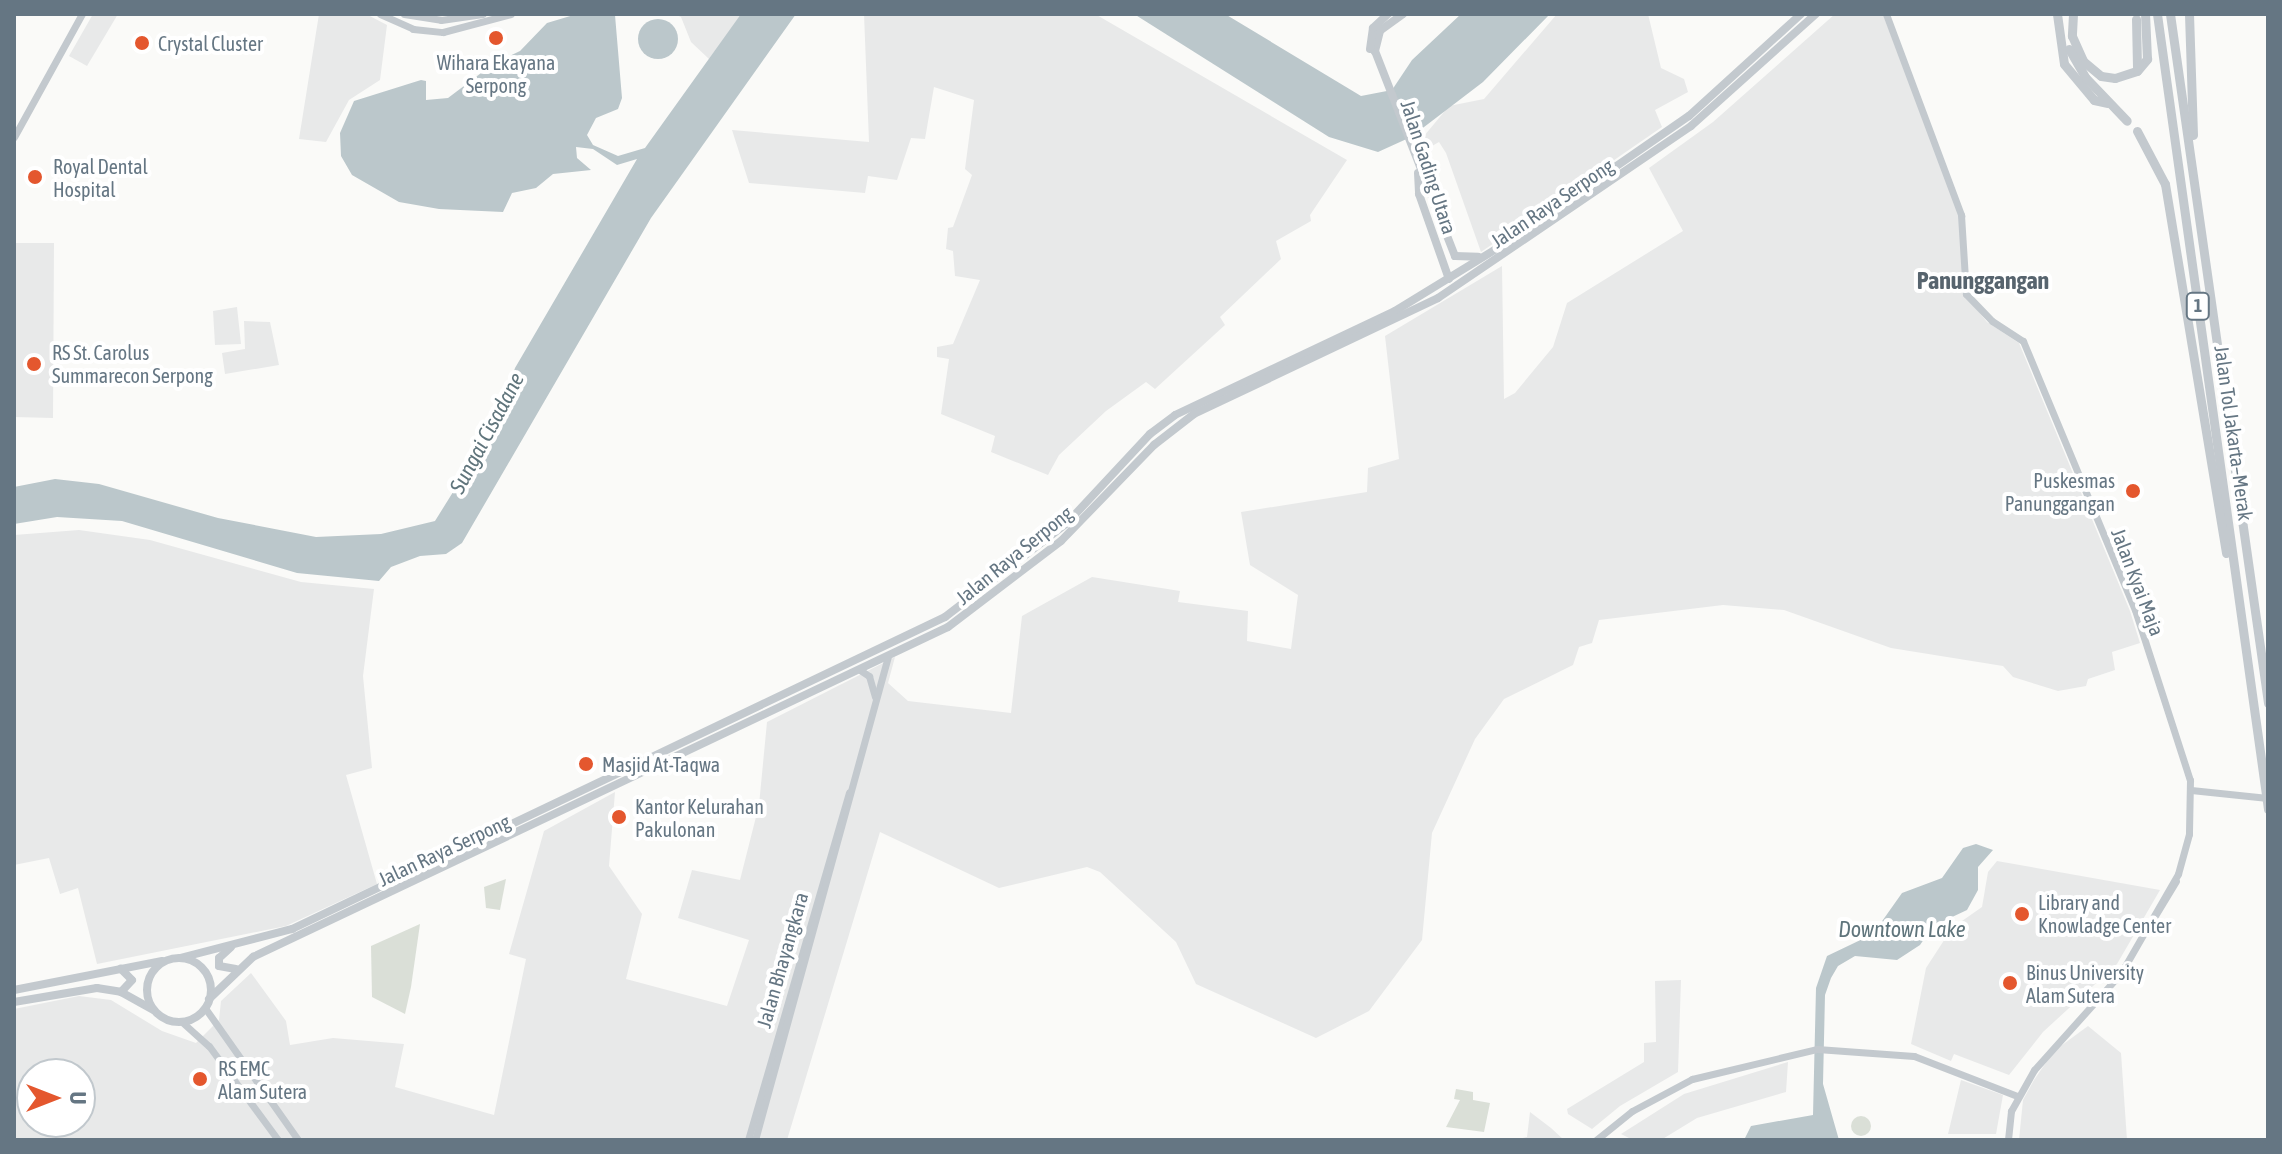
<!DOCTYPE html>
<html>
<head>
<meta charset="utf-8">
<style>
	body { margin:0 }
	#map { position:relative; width:2282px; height:1154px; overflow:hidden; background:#fafaf8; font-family:"Asap Condensed",sans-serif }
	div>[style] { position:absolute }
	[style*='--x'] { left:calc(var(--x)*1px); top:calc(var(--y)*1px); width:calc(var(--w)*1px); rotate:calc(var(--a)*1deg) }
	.built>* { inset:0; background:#e8e9e9 }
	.green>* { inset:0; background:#dadfd7 }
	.round { border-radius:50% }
	.water>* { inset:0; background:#bbc7cb }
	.secondary>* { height:7px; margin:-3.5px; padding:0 3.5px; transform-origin:3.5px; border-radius:3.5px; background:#c3c9ce }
	.primary>* { height:8px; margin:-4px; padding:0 4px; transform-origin:4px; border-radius:4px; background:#c3c9ce }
	.primary>.ring { margin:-4px; padding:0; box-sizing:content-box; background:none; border:8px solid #c3c9ce; border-radius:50% }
	.highway>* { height:9px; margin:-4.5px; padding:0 4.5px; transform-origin:4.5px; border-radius:4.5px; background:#c3c9ce }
	.dots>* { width:22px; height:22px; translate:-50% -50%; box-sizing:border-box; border:4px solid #fff; border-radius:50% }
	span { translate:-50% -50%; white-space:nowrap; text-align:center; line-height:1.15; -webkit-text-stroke:8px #fff; paint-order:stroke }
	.shield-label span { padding:2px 6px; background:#fff; border:2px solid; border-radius:6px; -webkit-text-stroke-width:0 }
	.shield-label { font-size:18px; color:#657683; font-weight:700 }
	.poi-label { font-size:20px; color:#657683 }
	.left { translate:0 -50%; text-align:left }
	.right { translate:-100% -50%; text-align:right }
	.street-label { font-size:20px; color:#657683 }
	.water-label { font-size:22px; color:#60757c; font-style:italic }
	.quarter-label { font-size:24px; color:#57646e; font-weight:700 }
	.frame { position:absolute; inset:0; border:16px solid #657683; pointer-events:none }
	.north { position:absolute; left:16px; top:1058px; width:80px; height:80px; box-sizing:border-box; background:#fff; border:2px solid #c1c8cd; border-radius:50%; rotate:90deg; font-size:22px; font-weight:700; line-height:32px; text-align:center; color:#657683 }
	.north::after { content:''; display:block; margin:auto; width:28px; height:36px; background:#e4572e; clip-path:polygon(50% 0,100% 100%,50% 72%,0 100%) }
</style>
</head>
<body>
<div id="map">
	<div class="built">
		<div style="clip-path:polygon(93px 14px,118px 14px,87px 66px,69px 56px)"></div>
		<div style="clip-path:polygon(319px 14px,366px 14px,387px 25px,380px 80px,349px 100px,326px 142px,299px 139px)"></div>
		<div style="clip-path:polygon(674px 14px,742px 14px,709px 59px,691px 42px,681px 17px)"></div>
		<div style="clip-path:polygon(864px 14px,1095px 14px,1347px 160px,1310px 215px,1311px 221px,1276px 241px,1281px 259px,1220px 317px,1225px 325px,1155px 389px,1146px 382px,1106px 411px,1059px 455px,1048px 475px,991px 452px,995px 436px,941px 414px,949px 359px,937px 357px,937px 347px,953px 344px,980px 280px,955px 276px,953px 251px,946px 249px,948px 228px,953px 227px,972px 175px,965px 169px,974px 100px,934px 87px,925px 139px,911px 138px,897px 180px,868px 176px,865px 193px,749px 183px,732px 130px,869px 142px)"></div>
		<div style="clip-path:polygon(1557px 14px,1648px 14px,1661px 68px,1684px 79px,1688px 92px,1655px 110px,1662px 127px,1481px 252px,1446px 153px,1439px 142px,1432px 146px,1424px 136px,1449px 106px,1484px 99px)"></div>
		<div style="clip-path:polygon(evenodd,1835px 14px,1883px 14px,1966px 234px,1965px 295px,1987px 322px,2019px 343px,2130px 611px,2140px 643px,2112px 652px,2115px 670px,2088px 679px,2086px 686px,2058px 691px,2013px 677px,2003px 666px,1891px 648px,1784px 610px,1723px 605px,1599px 620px,1592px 643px,1579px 647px,1573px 665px,1504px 699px,1475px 739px,1432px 833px,1422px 940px,1369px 1011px,1316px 1038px,1196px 984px,1176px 942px,1100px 872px,1087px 867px,999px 888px,880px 832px,787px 1140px,14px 1140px,14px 1009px,79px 996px,111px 1000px,162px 1031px,196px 1043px,219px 1020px,221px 1001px,251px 973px,286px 1021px,290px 1045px,333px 1038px,404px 1044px,395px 1087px,494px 1115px,526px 959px,509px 954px,544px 831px,615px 792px,609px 866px,642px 914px,626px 979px,727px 1006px,749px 940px,678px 918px,692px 870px,740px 880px,759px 805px,767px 722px,895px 657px,888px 683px,908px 701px,1011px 713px,1022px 616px,1092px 577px,1180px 591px,1178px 602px,1248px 611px,1247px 641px,1291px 649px,1298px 595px,1250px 565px,1241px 512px,1367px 492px,1368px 468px,1399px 459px,1385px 336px,1502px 266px,1504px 399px,1515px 393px,1553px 347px,1567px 303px,1683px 231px,1649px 168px,1713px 122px,1835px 14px,32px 1074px,80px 1074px,80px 1122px,32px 1122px,32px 1074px)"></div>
		<div style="clip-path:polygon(14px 243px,54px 243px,53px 418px,14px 417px)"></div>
		<div style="clip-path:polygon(237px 307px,241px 344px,215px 345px,213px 311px)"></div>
		<div style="clip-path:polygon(244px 321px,270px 322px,279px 365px,225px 374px,222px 353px,245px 349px)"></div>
		<div style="clip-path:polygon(79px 530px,150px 540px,301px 582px,374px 589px,363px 676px,372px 768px,346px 775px,377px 884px,286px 926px,97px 964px,78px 888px,60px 894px,49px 858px,14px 865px,14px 535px)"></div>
		<div style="clip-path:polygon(1997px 861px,2160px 890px,2117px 964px,2043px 1032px,2009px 1075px,1954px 1054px,1951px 1061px,1911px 1044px,1926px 968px,1952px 928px,1982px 907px,1988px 872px)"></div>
		<div style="clip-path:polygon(1681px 980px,1678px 1072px,1620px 1106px,1592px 1129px,1568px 1114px,1567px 1109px,1644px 1062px,1644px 1043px,1656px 1042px,1655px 981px)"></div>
		<div style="clip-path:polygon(2088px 1026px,2121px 1053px,2127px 1140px,2019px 1140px,2023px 1100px,2034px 1080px,2054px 1051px)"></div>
		<div style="clip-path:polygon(1788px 1062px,1786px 1092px,1697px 1118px,1661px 1140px,1633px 1140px,1621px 1134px,1684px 1094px)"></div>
		<div style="clip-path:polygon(1961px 1080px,2003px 1095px,1996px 1134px,1948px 1134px)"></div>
		<div style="clip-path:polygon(1530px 1112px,1551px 1128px,1564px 1140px,1514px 1140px,1527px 1137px)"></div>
	</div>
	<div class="green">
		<div style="clip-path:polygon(506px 879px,500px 910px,486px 908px,484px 887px)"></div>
		<div style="clip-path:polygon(420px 924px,411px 987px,405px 1014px,372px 997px,371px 946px)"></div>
		<div style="clip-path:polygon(1456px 1089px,1473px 1092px,1473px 1100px,1490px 1103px,1484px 1132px,1446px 1127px,1460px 1100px,1454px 1099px)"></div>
		<div class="round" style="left:1851px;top:1116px;width:20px;height:20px"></div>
	</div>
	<div class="water">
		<div style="clip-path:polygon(577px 14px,615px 15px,622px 98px,618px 109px,596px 118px,587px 135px,593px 145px,618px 156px,645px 148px,741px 14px,796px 14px,651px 218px,462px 543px,446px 554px,420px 556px,391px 567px,379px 581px,297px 573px,122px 521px,57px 517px,14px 524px,14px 487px,55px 479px,99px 484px,218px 518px,316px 537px,381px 534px,435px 521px,496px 423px,515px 368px,637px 159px,617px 165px,593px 149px,576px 147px,577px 158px,591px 170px,553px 174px,536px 188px,512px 193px,503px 212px,439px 209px,399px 202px,352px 175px,341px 156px,340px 133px,354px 101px,421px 80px,426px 81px,426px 100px,448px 98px,493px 64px,520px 51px,547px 23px)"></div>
		<div style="clip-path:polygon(1134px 14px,1225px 14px,1361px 96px,1392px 90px,1412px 60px,1461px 14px,1550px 14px,1483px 82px,1411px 137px,1378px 152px,1329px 137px)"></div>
		<div class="round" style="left:638px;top:19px;width:40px;height:40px"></div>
		<div style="clip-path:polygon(1976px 844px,1993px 850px,1978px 867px,1978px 890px,1967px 910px,1933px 926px,1920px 945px,1897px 960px,1855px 956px,1838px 966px,1831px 978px,1825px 995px,1823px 1084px,1839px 1140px,1744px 1140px,1751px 1126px,1813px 1115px,1816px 988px,1827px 956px,1873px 934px,1902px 893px,1942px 878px,1963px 848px)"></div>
	</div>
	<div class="secondary">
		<div style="--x:380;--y:14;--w:36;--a:24"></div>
		<div style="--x:413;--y:29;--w:30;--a:6"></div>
		<div style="--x:443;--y:32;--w:70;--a:-14.8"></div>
		<div style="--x:404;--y:14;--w:37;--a:9"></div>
		<div style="--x:441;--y:20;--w:42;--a:-8.1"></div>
		<div style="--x:1886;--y:14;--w:215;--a:69.5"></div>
		<div style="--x:1961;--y:215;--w:79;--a:86.4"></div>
		<div style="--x:1966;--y:294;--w:37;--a:46"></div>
		<div style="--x:1992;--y:321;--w:37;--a:33"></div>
		<div style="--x:2023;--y:341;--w:291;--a:67.4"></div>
		<div style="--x:2135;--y:610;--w:179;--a:72.1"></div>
		<div style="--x:2190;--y:780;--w:54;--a:91.1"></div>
		<div style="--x:2189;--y:834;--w:41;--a:105.4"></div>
		<div style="--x:2178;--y:874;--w:114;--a:119.9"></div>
		<div style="--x:2121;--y:973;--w:130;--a:131.9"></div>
		<div style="--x:2034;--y:1070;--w:47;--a:119.3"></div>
		<div style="--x:2011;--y:1111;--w:29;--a:96"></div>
		<div style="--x:14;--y:137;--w:141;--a:-61.1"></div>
		<div style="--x:860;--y:670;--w:11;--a:34"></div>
		<div style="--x:869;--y:676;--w:22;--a:74"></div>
		<div style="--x:2191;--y:790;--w:77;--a:5.9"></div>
		<div style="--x:2150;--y:924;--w:50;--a:-58.8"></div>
		<div style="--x:205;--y:1008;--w:161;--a:54.8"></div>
		<div style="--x:182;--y:1022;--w:36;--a:42"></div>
		<div style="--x:209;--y:1046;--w:117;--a:53.7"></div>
		<div style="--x:748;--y:1140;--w:362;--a:-73.8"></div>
		<div style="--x:755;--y:1140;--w:502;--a:-74.63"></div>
		<div style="--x:1596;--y:1140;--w:46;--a:-38.9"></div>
		<div style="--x:1632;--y:1111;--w:68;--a:-28.1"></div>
		<div style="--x:1692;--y:1079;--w:129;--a:-13.5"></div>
		<div style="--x:1817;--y:1049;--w:97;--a:4.1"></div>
		<div style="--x:1914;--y:1056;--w:110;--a:21.2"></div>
	</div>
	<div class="primary">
		<div style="--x:1403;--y:14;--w:29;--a:144"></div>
		<div style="--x:1380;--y:31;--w:21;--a:104"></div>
		<div style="--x:1375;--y:51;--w:220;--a:68.7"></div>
		<div style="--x:1455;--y:256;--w:23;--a:2"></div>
		<div style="--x:1370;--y:49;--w:21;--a:-82"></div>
		<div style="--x:1373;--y:28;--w:21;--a:-43"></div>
		<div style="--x:1418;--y:173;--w:21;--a:87"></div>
		<div style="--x:1419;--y:194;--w:90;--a:70.6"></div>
		<div style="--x:231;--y:947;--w:16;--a:137"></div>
		<div style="--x:219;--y:958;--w:8;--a:90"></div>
		<div style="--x:219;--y:966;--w:17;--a:10"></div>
		<div style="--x:180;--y:958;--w:116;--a:-14.5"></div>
		<div style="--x:292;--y:929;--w:724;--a:-25.54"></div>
		<div style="--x:945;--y:617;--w:154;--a:-37.6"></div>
		<div style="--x:1067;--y:523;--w:122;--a:-47"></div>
		<div style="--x:1150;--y:434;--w:31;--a:-37"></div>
		<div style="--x:1175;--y:415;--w:243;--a:-25.3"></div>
		<div style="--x:1395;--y:311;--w:124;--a:-31.5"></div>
		<div style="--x:1501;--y:246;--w:229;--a:-34.7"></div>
		<div style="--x:1689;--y:116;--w:151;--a:-42.3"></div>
		<div class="ring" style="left:147px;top:958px;width:56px;height:56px"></div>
		<div style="--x:14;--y:990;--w:151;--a:-11.1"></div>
		<div style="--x:121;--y:992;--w:16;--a:-47"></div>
		<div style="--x:132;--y:980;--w:16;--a:-135"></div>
		<div style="--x:209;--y:999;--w:61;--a:-43.7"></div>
		<div style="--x:253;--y:957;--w:769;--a:-25.4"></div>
		<div style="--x:948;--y:627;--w:142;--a:-37.3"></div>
		<div style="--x:1061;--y:541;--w:134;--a:-45.9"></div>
		<div style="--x:1154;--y:445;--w:51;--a:-37.8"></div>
		<div style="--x:1194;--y:414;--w:270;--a:-25.4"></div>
		<div style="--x:1438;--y:298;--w:306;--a:-34.2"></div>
		<div style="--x:1691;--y:126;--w:168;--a:-41.9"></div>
		<div style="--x:14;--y:1002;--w:84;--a:-9.6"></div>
		<div style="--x:97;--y:988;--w:24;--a:9"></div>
		<div style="--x:121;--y:992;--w:37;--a:29"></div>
	</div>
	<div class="highway">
		<div style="--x:2057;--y:14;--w:50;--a:82"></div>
		<div style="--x:2064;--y:64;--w:47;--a:50.2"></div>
		<div style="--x:2094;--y:100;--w:13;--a:13"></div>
		<div style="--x:2073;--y:14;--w:22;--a:93"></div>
		<div style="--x:2072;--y:36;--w:27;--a:66"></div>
		<div style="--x:2083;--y:61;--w:23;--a:40"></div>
		<div style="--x:2101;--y:76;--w:14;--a:8"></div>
		<div style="--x:2115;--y:78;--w:23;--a:-18"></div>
		<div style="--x:2137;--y:71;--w:16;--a:-50"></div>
		<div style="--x:2147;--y:59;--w:45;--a:-92.5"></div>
		<div style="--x:2157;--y:14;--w:803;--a:82.05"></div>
		<div style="--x:2170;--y:14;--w:696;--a:81.9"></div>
		<div style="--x:2189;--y:14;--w:121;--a:88.1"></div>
		<div style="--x:2136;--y:19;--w:48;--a:88.8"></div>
		<div style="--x:2069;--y:49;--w:34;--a:60"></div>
		<div style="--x:2086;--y:78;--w:59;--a:46.4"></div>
		<div style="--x:2137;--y:131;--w:60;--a:62.2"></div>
		<div style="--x:2165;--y:184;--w:374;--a:80.6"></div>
	</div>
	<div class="dots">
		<div style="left:496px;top:38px;background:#e4572e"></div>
		<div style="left:142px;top:43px;background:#e4572e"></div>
		<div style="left:35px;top:177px;background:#e4572e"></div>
		<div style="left:34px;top:364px;background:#e4572e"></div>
		<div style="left:2133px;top:491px;background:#e4572e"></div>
		<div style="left:586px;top:764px;background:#e4572e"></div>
		<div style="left:619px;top:817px;background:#e4572e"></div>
		<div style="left:2022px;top:914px;background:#e4572e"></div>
		<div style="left:2010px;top:983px;background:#e4572e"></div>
		<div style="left:200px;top:1079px;background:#e4572e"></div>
	</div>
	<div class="shield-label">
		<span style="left:2198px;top:306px">1</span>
	</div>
	<div class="poi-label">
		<span class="left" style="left:158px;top:43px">Crystal Cluster</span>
		<span style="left:496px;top:74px">Wihara Ekayana<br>Serpong</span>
		<span class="left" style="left:53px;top:178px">Royal Dental<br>Hospital</span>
		<span class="left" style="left:52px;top:364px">RS St. Carolus<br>Summarecon Serpong</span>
		<span class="right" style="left:2115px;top:492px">Puskesmas<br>Panunggangan</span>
		<span class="left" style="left:602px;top:764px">Masjid At-Taqwa</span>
		<span class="left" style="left:635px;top:818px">Kantor Kelurahan<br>Pakulonan</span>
		<span class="left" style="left:2038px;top:914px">Library and<br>Knowladge Center</span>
		<span class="left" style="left:2026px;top:984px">Binus University<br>Alam Sutera</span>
		<span class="left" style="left:218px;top:1080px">RS EMC<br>Alam Sutera</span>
	</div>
	<div class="street-label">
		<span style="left:1429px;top:167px;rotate:72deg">Jalan Gading Utara</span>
		<span style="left:1552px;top:203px;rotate:-34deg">Jalan Raya Serpong</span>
		<span style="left:2234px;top:433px;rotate:82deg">Jalan Tol Jakarta–Merak</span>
		<span style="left:1014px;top:555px;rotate:-39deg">Jalan Raya Serpong</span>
		<span style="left:2138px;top:582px;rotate:69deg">Jalan Kyai Maja</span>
		<span style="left:444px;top:850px;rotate:-25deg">Jalan Raya Serpong</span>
		<span style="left:782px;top:960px;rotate:-74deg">Jalan Bhayangkara</span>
	</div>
	<div class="water-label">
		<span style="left:487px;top:433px;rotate:-62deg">Sungai Cisadane</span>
		<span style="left:1902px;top:930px">Downtown Lake</span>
	</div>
	<div class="quarter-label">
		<span style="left:1983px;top:281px">Panunggangan</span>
	</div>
	<div class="frame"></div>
	<div class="north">U</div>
</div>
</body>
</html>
